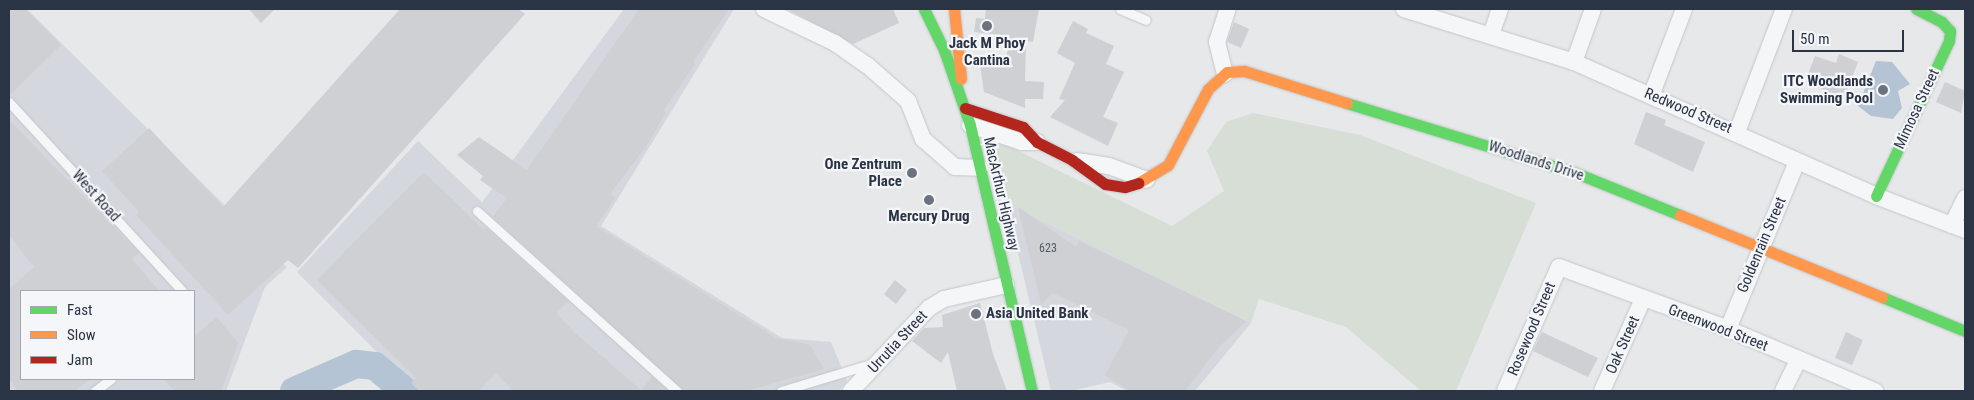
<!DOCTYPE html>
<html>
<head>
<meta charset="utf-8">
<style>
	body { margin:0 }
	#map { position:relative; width:1974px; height:400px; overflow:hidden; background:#e6e8ea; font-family:"Roboto Condensed",sans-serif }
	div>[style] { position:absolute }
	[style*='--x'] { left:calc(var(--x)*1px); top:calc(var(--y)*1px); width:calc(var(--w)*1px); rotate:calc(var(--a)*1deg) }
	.built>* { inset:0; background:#d4d7dd }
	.green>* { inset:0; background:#d6ded6 }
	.water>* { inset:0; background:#b4c4d5 }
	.river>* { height:28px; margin:-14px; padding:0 14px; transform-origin:14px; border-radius:14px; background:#b4c4d5 }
	.building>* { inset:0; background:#ced0d3 }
	.roads { filter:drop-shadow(0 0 1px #c4c6c8) drop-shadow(0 0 1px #c4c6c8) }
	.lane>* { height:9px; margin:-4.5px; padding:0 4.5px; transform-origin:4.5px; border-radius:4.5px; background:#f5f6f7 }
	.street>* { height:16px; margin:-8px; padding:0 8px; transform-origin:8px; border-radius:8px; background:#f5f6f7 }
	.fast>* { height:11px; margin:-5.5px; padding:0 5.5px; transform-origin:5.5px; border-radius:5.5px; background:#63d668 }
	.slow>* { height:11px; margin:-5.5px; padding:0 5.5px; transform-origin:5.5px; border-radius:5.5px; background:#ff974d }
	.jam>* { height:11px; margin:-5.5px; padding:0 5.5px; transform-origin:5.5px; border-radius:5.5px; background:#b3261e }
	.dots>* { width:14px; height:14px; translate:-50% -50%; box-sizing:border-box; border:2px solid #f4f6f9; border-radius:50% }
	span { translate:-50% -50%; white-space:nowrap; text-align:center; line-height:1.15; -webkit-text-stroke:4.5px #f4f6f9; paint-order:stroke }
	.number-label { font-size:12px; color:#545c69 }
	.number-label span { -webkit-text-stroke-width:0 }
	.poi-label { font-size:15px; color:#2b3445; font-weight:700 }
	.right { translate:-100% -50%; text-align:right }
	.left { translate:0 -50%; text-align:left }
	.street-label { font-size:15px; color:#2b3445 }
	.frame { position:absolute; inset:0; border:10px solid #2b3445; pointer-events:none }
	.legend { position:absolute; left:20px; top:290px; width:175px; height:90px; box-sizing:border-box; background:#f4f6f9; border:1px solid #a4a8b1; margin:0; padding:6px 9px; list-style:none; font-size:15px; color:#2b3445 }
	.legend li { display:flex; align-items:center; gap:10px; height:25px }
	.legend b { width:25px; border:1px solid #a4a8b1 }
	.scale { position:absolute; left:1792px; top:30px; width:112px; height:22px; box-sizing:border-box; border:2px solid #2b3445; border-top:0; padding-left:6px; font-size:15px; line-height:18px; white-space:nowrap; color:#2b3445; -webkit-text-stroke:4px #f4f6f9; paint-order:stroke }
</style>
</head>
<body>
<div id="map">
	<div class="built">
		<div style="clip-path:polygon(evenodd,9px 9px,27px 9px,287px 267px,265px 287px,226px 391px,9px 391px,9px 9px,21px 291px,194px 291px,194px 379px,21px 379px,21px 291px)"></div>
		<div style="clip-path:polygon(624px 9px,734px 9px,601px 226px,782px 338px,831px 342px,847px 381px,839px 391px,416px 391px,297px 272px,418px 141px,482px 202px)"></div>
		<div style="clip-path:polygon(1006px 203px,1251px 323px,1195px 391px,1127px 391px,1110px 382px,1071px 391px,1051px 391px)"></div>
	</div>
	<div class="green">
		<div style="clip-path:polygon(1253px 113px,1360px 135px,1536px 203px,1456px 391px,1421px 391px,1346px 327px,1259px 299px,1251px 323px,1006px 203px,994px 139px,1172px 226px,1224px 191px,1207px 151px,1226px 122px)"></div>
	</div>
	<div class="water">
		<div style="clip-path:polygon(1876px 61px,1892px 62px,1910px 84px,1898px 91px,1902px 108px,1893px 119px,1871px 116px,1858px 106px)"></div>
	</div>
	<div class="river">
		<div style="--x:294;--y:391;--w:68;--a:-23.5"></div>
		<div style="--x:356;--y:364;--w:19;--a:6"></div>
		<div style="--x:375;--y:366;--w:39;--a:40"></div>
	</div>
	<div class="building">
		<div style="clip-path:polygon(9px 9px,25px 9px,61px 45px,9px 96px)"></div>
		<div style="clip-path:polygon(249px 9px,275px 9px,261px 23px)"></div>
		<div style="clip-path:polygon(400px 9px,518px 9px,525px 14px,298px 268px,288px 260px,228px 315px,136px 215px,139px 212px,102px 171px,149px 128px,223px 207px)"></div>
		<div style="clip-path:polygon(639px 9px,729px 9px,693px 62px,695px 64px,663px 111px,666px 113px,645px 148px,610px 194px,615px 198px,596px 226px,776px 338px,810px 345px,824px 369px,746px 391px,683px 391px,493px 217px,507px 198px,480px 180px,483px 176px,457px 155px,479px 137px,527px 170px)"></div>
		<div style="clip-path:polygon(787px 9px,893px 9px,899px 23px,853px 44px)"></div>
		<div style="clip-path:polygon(986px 9px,1039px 9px,1033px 42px,1026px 41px,1025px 81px,1044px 82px,1043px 99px,1025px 99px,1025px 108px,984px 92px,979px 57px,1006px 59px,1010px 36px,974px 32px,976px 18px,985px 19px)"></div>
		<div style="clip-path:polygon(1073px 21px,1088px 29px,1086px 33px,1114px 46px,1106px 64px,1124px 72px,1103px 117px,1118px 123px,1108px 146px,1050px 117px,1065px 100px,1059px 99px,1075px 63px,1057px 53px)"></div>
		<div style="clip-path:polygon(1234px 22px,1249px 29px,1241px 48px,1227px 42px)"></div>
		<div style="clip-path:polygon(1839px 54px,1858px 62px,1841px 106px,1822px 99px,1825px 90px,1805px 82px,1815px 56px,1836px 63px)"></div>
		<div style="clip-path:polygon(1945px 82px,1965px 91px,1961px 113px,1936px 102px)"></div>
		<div style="clip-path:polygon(1646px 112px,1666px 120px,1664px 125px,1705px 142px,1693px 172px,1634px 144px)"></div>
		<div style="clip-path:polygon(9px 120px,139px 253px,132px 259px,159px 291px,21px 291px,21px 379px,90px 379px,75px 391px,18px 391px,9px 379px,9px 289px,34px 267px,9px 235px)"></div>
		<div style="clip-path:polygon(424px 172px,484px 230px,486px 228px,568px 301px,556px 313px,574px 332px,641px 390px,652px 377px,668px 391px,513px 391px,496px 373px,478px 391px,419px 391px,411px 383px,416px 378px,317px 280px)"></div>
		<div style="clip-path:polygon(1018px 207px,1076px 247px,1079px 241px,1246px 321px,1219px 347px,1185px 391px,1130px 391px,1105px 375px,1129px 330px,1053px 293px,1041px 304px)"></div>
		<div style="clip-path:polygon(895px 280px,907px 290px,896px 304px,884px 294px)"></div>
		<div style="clip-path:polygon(980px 303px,993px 354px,1007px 391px,957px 391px,948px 352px,941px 363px,912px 341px,924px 328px,943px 327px,942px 315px)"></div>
		<div style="clip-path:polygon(217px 317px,238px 343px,221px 391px,174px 391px,163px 379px,194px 379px,194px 336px)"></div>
		<div style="clip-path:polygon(1542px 332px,1598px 358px,1588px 377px,1533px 351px)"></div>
		<div style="clip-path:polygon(1846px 332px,1863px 340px,1852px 365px,1835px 358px)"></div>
	</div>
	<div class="roads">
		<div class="lane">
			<div style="--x:1120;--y:9;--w:28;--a:23"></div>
			<div style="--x:9;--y:102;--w:256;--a:47.5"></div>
			<div style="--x:477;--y:211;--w:269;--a:42"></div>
			<div style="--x:95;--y:391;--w:20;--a:-37"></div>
			<div style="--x:781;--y:391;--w:97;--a:-16.8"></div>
		</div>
		<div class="street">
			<div style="--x:764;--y:9;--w:79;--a:25.6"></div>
			<div style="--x:835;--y:43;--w:39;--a:35"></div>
			<div style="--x:867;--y:65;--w:55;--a:41.3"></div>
			<div style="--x:908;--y:101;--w:41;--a:68.5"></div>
			<div style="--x:923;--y:139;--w:43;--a:41.2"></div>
			<div style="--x:955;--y:167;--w:25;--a:2"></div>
			<div style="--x:1404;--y:9;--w:178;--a:17.3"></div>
			<div style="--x:1574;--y:62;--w:330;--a:23.9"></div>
			<div style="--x:1876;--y:196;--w:95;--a:20.9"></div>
			<div style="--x:1491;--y:35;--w:28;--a:-71"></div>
			<div style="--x:1574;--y:62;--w:56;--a:-70.3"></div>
			<div style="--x:1225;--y:74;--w:33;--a:-104"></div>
			<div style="--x:1217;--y:42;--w:35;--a:-72"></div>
			<div style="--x:1651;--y:96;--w:93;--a:-69.2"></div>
			<div style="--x:970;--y:125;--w:55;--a:18.1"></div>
			<div style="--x:1022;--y:142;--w:15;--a:0"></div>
			<div style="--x:1737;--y:132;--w:132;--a:-69.1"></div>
			<div style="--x:1077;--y:161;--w:32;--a:9"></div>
			<div style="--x:1109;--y:166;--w:40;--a:20.2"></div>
			<div style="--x:1952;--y:225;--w:30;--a:-64"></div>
			<div style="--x:1728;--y:329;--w:181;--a:-67.6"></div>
			<div style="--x:851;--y:391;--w:114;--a:-46.8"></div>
			<div style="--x:929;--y:308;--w:17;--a:-31"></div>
			<div style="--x:944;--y:299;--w:64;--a:-12.7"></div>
			<div style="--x:1505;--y:391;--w:135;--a:-66.5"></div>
			<div style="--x:1559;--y:267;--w:180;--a:20.1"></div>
			<div style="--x:1728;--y:329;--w:160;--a:22.9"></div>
			<div style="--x:1602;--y:391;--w:101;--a:-66"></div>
			<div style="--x:1783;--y:391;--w:34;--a:-64"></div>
		</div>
		<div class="fast">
			<div style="--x:924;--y:9;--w:46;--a:64"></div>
			<div style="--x:944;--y:50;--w:79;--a:70.9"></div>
			<div style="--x:970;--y:125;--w:273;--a:76.9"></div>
			<div style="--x:1347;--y:103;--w:239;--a:17"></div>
			<div style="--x:1576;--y:173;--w:112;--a:22"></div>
			<div style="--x:1876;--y:196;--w:171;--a:-64.8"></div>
			<div style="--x:1949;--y:41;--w:10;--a:-84"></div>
			<div style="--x:1950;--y:31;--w:12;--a:-132"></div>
			<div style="--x:1942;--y:22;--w:29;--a:-153"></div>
			<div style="--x:1882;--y:297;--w:90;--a:22.3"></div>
		</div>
		<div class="slow">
			<div style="--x:954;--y:9;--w:70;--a:84.3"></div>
			<div style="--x:1138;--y:183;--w:35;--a:-31"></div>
			<div style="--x:1168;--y:165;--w:86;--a:-62.2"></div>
			<div style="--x:1208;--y:89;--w:25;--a:-42"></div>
			<div style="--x:1227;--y:72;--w:17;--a:-3"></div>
			<div style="--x:1244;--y:71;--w:108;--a:17.3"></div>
			<div style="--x:1680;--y:215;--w:218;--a:22.1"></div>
		</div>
		<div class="jam">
			<div style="--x:965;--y:108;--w:61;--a:18.1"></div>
			<div style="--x:1023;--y:127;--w:21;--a:47"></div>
			<div style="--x:1037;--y:142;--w:39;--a:27"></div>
			<div style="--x:1072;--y:160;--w:41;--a:36"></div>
			<div style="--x:1105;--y:184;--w:20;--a:9"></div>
			<div style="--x:1125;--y:187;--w:14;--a:-17"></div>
		</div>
	</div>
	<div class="dots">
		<div style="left:987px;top:26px;background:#6c737f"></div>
		<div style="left:1883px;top:90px;background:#6c737f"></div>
		<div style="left:912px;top:173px;background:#6c737f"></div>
		<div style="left:929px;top:200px;background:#6c737f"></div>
		<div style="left:976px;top:314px;background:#6c737f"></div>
	</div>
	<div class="number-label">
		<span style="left:1048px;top:249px">623</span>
	</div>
	<div class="poi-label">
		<span style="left:987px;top:52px">Jack M Phoy<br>Cantina</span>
		<span class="right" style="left:1873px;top:90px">ITC Woodlands<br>Swimming Pool</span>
		<span class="right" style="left:902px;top:173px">One Zentrum<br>Place</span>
		<span style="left:929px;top:217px">Mercury Drug</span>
		<span class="left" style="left:986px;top:314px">Asia United Bank</span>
	</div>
	<div class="street-label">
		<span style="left:1917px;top:109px;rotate:-65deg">Mimosa Street</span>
		<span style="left:1688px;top:111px;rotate:23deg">Redwood Street</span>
		<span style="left:1536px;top:161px;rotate:18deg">Woodlands Drive</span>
		<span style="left:1001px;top:194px;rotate:77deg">MacArthur Highway</span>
		<span style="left:96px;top:196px;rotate:48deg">West Road</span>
		<span style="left:1762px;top:245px;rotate:-67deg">Goldenrain Street</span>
		<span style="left:1718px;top:328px;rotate:21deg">Greenwood Street</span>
		<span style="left:1532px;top:329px;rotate:-67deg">Rosewood Street</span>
		<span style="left:898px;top:342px;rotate:-47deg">Urrutia Street</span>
		<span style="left:1623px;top:345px;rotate:-66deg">Oak Street</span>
	</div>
	<div class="frame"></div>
	<ul class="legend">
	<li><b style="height:6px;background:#63d668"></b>Fast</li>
	<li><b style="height:6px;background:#ff974d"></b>Slow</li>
	<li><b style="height:6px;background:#b3261e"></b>Jam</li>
	</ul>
	<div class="scale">50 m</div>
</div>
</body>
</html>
